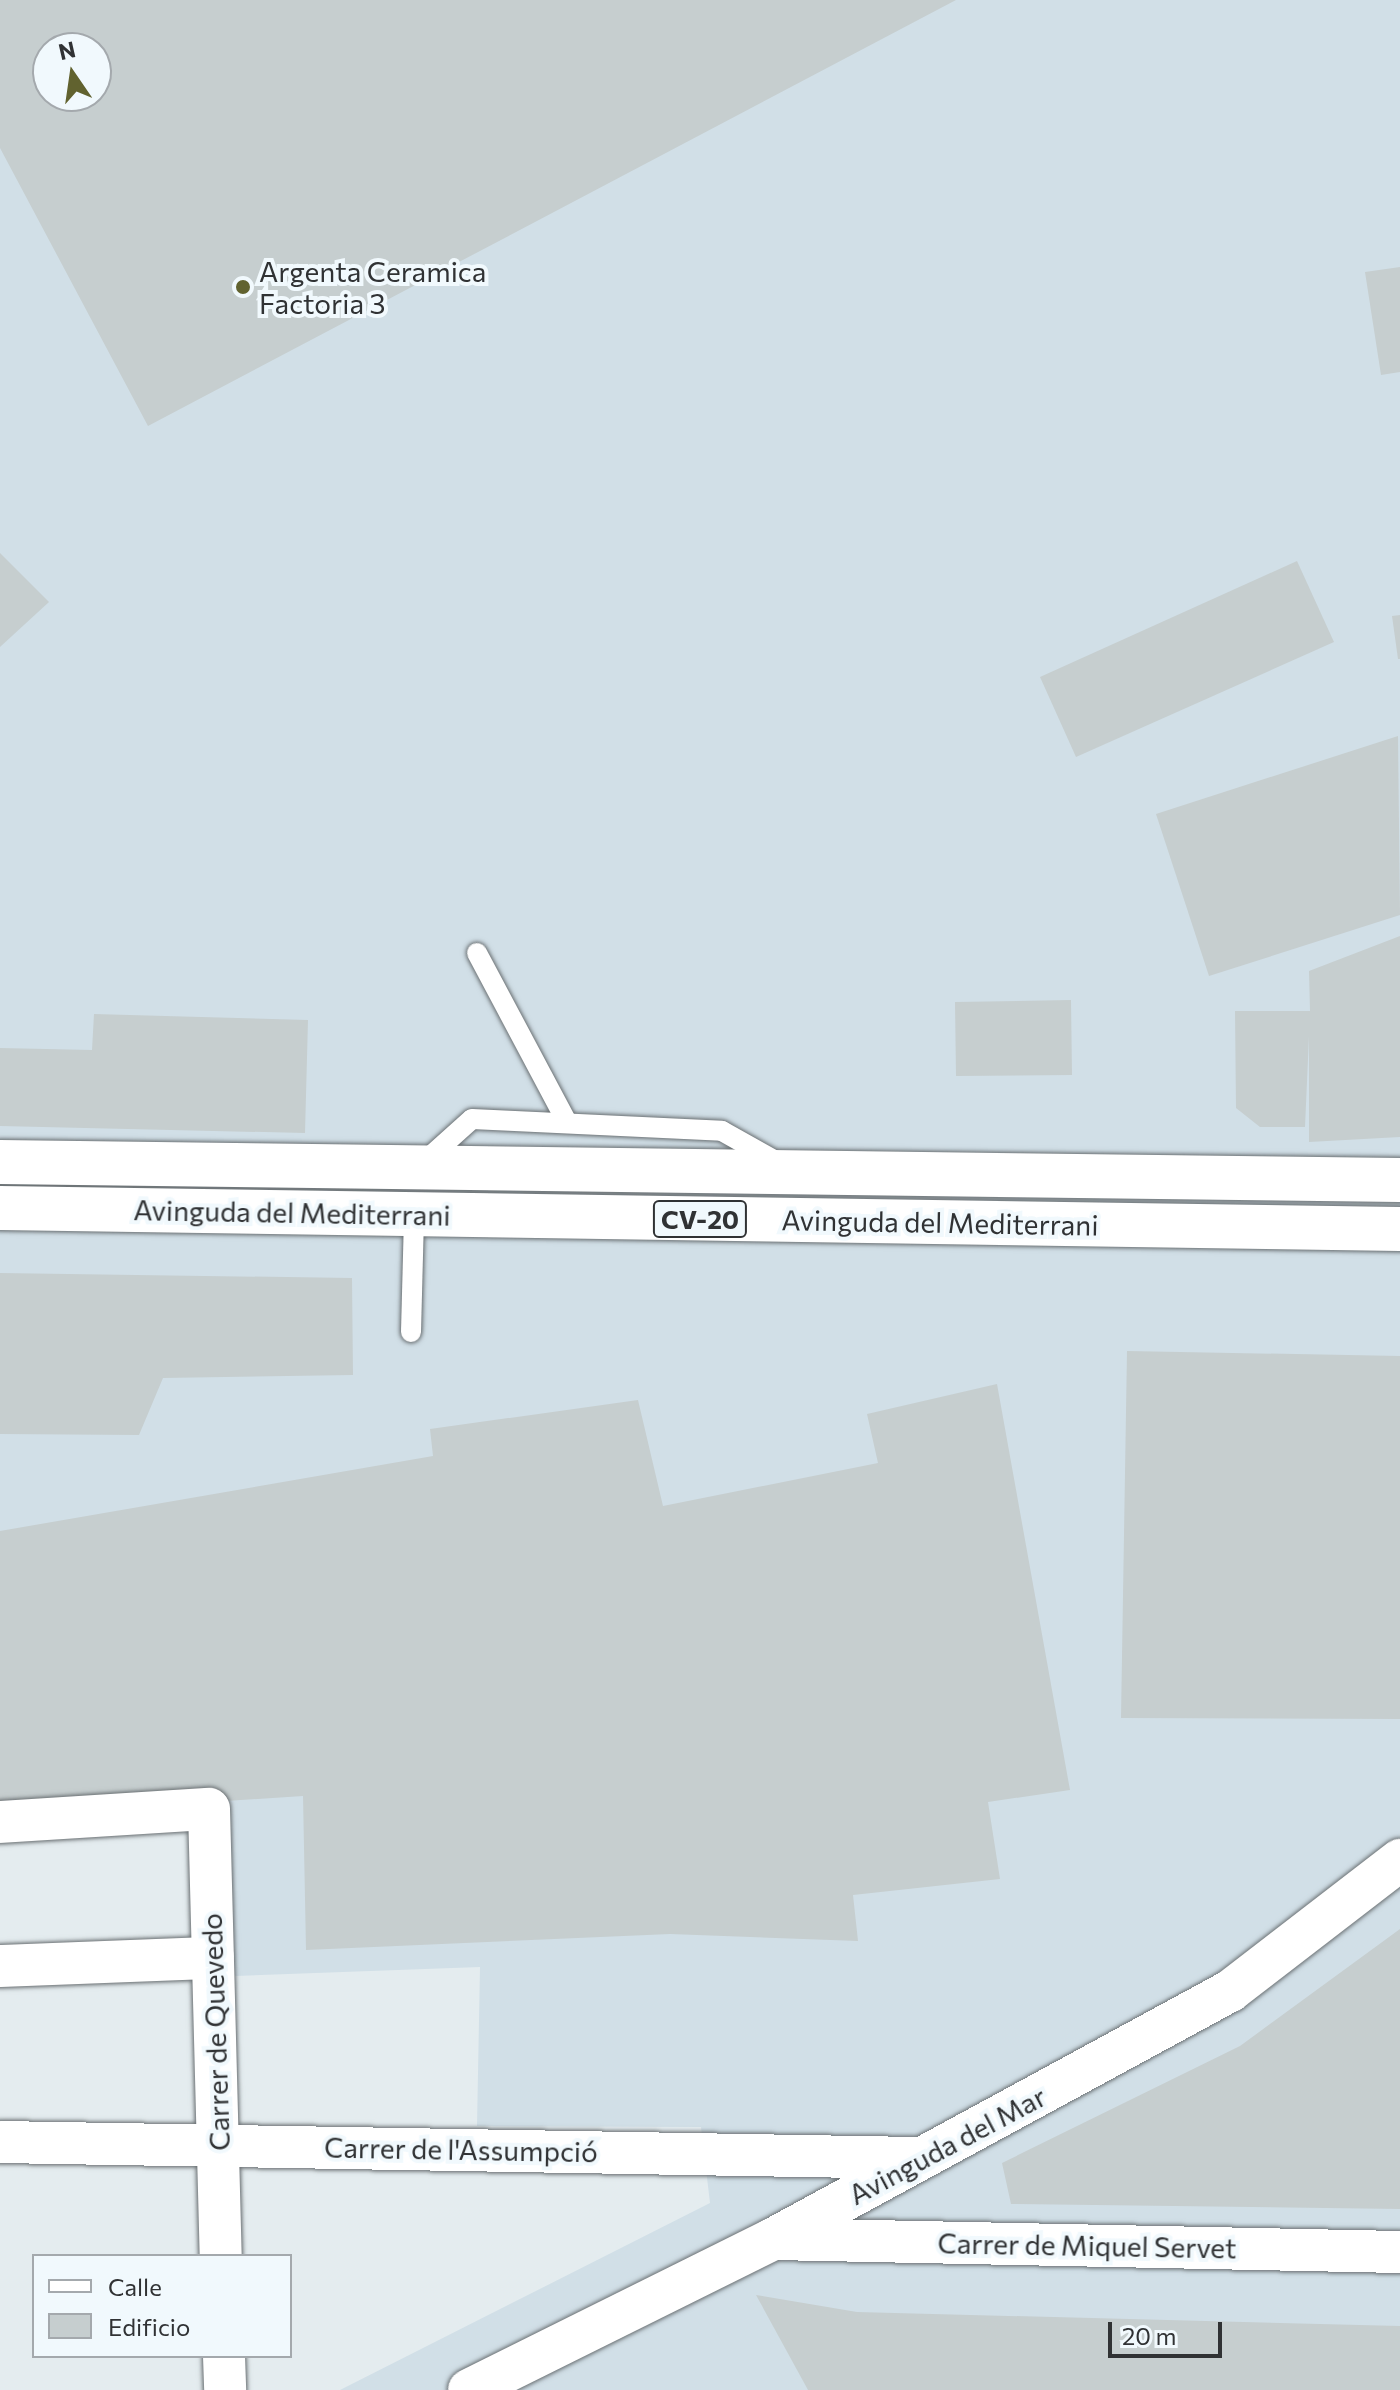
<!DOCTYPE html>
<html>
<head>
<meta charset="utf-8">
<style>
	body { margin:0 }
	#map { position:relative; width:1400px; height:2390px; overflow:hidden; background:#e4ecef; font-family:Commissioner,sans-serif }
	div>[style] { position:absolute }
	[style*='--x'] { left:calc(var(--x)*1px); top:calc(var(--y)*1px); width:calc(var(--w)*1px); rotate:calc(var(--a)*1deg) }
	.built>* { inset:0; background:#d1dfe7 }
	.building>* { inset:0; background:#c6cecf }
	.roads { filter:drop-shadow(0 0 2px #6a7073) drop-shadow(0 0 2px #6a7073) }
	.lane>* { height:20px; margin:-10px; padding:0 10px; transform-origin:10px; border-radius:10px; background:#fff }
	.street>* { height:42px; margin:-21px; padding:0 21px; transform-origin:21px; border-radius:21px; background:#fff }
	.primary>* { height:44px; margin:-22px; padding:0 22px; transform-origin:22px; border-radius:22px; background:#fff }
	.dots>* { width:22px; height:22px; translate:-50% -50%; box-sizing:border-box; border:4px solid #f1f9fd; border-radius:50% }
	span { translate:-50% -50%; white-space:nowrap; text-align:center; line-height:1.15; -webkit-text-stroke:8px #f1f9fd; paint-order:stroke }
	.shield-label span { padding:2px 6px; background:#f1f9fd; border:2px solid; border-radius:6px; -webkit-text-stroke-width:0 }
	.shield-label { font-size:26px; color:#303234; font-weight:700 }
	.poi-label { font-size:28px; color:#303234 }
	.left { translate:0 -50%; text-align:left }
	.street-label { font-size:28px; color:#303234 }
	.legend { position:absolute; left:32px; top:2254px; width:260px; height:104px; box-sizing:border-box; background:#f1f9fd; border:2px solid #a4a9ad; margin:0; padding:10px 14px; list-style:none; font-size:24px; color:#303234 }
	.legend li { display:flex; align-items:center; gap:16px; height:40px }
	.legend b { width:40px; border:2px solid #a4a9ad }
	.north { position:absolute; left:32px; top:32px; width:80px; height:80px; box-sizing:border-box; background:#f1f9fd; border:2px solid #a4a9ad; border-radius:50%; rotate:347deg; font-size:22px; font-weight:700; line-height:32px; text-align:center; color:#303234 }
	.north::after { content:''; display:block; margin:auto; width:28px; height:36px; background:#61622f; clip-path:polygon(50% 0,100% 100%,50% 72%,0 100%) }
	.scale { position:absolute; left:1108px; top:2322px; width:114px; height:36px; box-sizing:border-box; border:4px solid #303234; border-top:0; padding-left:10px; font-size:24px; line-height:28px; white-space:nowrap; color:#303234; -webkit-text-stroke:6px #f1f9fd; paint-order:stroke }
</style>
</head>
<body>
<div id="map">
	<div class="built">
		<div style="clip-path:polygon(evenodd,0 0,1400px 0,1400px 2390px,340px 2390px,710px 2203px,701px 2127px,477px 2126px,480px 1967px,235px 1976px,225px 1809px,0 1830px,0 0,48px 48px,96px 48px,96px 96px,48px 96px,48px 48px)"></div>
	</div>
	<div class="building">
		<div style="clip-path:polygon(evenodd,0 0,956px 0,148px 426px,0 148px,0 0,48px 48px,96px 48px,96px 96px,48px 96px,48px 48px)"></div>
		<div style="clip-path:polygon(1400px 267px,1400px 372px,1381px 375px,1365px 272px)"></div>
		<div style="clip-path:polygon(0 553px,49px 602px,0 647px)"></div>
		<div style="clip-path:polygon(1297px 561px,1334px 642px,1076px 757px,1040px 677px)"></div>
		<div style="clip-path:polygon(1400px 615px,1400px 659px,1398px 659px,1392px 616px)"></div>
		<div style="clip-path:polygon(1398px 736px,1400px 915px,1209px 976px,1156px 814px)"></div>
		<div style="clip-path:polygon(1400px 936px,1400px 1137px,1309px 1142px,1309px 1036px,1305px 1127px,1260px 1127px,1236px 1108px,1235px 1011px,1310px 1011px,1309px 971px)"></div>
		<div style="clip-path:polygon(1071px 1000px,1072px 1075px,956px 1076px,955px 1002px)"></div>
		<div style="clip-path:polygon(94px 1014px,308px 1020px,305px 1133px,0 1126px,0 1048px,92px 1050px)"></div>
		<div style="clip-path:polygon(0 1273px,352px 1278px,353px 1375px,163px 1378px,139px 1435px,0 1434px)"></div>
		<div style="clip-path:polygon(1127px 1351px,1400px 1356px,1400px 1719px,1121px 1718px)"></div>
		<div style="clip-path:polygon(997px 1384px,1070px 1790px,988px 1802px,1000px 1879px,853px 1895px,858px 1941px,670px 1934px,306px 1950px,303px 1796px,0 1816px,0 1531px,433px 1456px,430px 1429px,638px 1400px,663px 1506px,878px 1463px,867px 1414px)"></div>
		<div style="clip-path:polygon(1400px 1929px,1400px 2209px,1011px 2204px,1002px 2163px,1240px 2046px)"></div>
		<div style="clip-path:polygon(756px 2295px,857px 2312px,1400px 2326px,1400px 2390px,808px 2390px)"></div>
	</div>
	<div class="roads">
		<div class="lane">
			<div style="--x:477;--y:953;--w:191;--a:62"></div>
			<div style="--x:424;--y:1162;--w:64;--a:-41.9"></div>
			<div style="--x:472;--y:1119;--w:250;--a:2.7"></div>
			<div style="--x:722;--y:1131;--w:65;--a:29.3"></div>
			<div style="--x:411;--y:1332;--w:118;--a:-88.5"></div>
		</div>
		<div class="street">
			<div style="--x:0;--y:1822;--w:209;--a:-3.6"></div>
			<div style="--x:209;--y:1809;--w:447;--a:88.5"></div>
			<div style="--x:0;--y:1966;--w:213;--a:-2.2"></div>
			<div style="--x:0;--y:2142;--w:919;--a:1"></div>
			<div style="--x:774;--y:2239;--w:626;--a:1.19"></div>
			<div style="--x:224;--y:2356;--w:34;--a:88"></div>
			<div style="--x:469;--y:2390;--w:339;--a:-26.4"></div>
			<div style="--x:773;--y:2239;--w:520;--a:-28.49"></div>
			<div style="--x:1230;--y:1991;--w:215;--a:-37.6"></div>
		</div>
		<div class="primary">
			<div style="--x:0;--y:1162;--w:1400;--a:0.74"></div>
			<div style="--x:0;--y:1208;--w:1400;--a:0.86"></div>
		</div>
	</div>
	<div class="dots">
		<div style="left:243px;top:287px;background:#61622f"></div>
	</div>
	<div class="shield-label">
		<span style="left:700px;top:1219px">CV-20</span>
	</div>
	<div class="poi-label">
		<span class="left" style="left:259px;top:287px">Argenta Ceramica<br>Factoria 3</span>
	</div>
	<div class="street-label">
		<span style="left:292px;top:1212px;rotate:1deg">Avinguda del Mediterrani</span>
		<span style="left:940px;top:1222px;rotate:1deg">Avinguda del Mediterrani</span>
		<span style="left:215px;top:2032px;rotate:-92deg">Carrer de Quevedo</span>
		<span style="left:947px;top:2145px;rotate:-28deg">Avinguda del Mar</span>
		<span style="left:461px;top:2149px;rotate:1deg">Carrer de l'Assumpció</span>
		<span style="left:1087px;top:2245px;rotate:1deg">Carrer de Miquel Servet</span>
	</div>
	<ul class="legend">
	<li><b style="height:10px;background:#fff"></b>Calle</li>
	<li><b style="height:22px;background:#c6cecf"></b>Edificio</li>
	</ul>
	<div class="north">N</div>
	<div class="scale">20 m</div>
</div>
</body>
</html>
